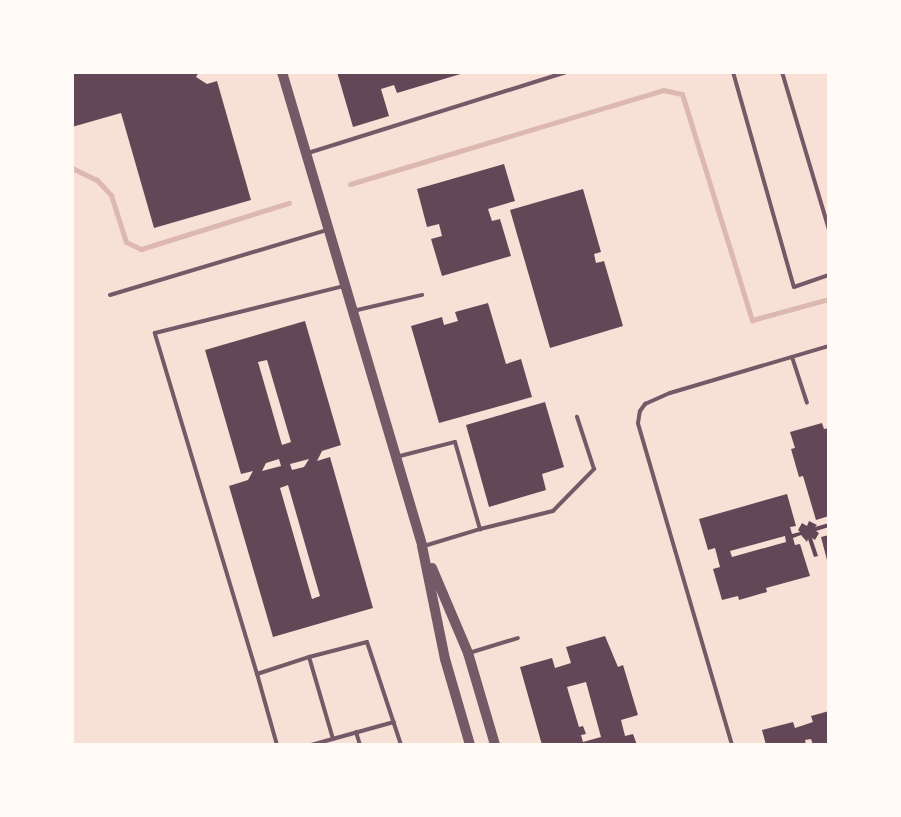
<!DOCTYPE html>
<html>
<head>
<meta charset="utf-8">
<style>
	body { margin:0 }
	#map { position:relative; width:901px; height:817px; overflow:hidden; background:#f7e1d7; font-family:"Zilla Slab",serif }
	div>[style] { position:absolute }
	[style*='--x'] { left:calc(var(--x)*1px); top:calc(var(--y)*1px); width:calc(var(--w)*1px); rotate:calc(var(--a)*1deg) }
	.stream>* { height:5px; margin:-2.5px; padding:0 2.5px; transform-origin:2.5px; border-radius:2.5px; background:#dcb8b0 }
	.building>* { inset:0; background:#644757 }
	.service>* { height:4px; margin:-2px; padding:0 2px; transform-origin:2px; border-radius:2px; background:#755966 }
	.tertiary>* { height:10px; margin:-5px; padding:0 5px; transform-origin:5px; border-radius:5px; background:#755966 }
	span { translate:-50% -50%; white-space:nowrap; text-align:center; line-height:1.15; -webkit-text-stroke:6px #fffaf5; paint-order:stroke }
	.frame { position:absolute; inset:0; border:74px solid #fffaf5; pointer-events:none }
</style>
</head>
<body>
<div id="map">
	<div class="stream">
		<div style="--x:72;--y:168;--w:28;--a:26"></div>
		<div style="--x:97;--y:180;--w:21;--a:47"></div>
		<div style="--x:111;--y:195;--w:49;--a:72.3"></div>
		<div style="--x:126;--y:242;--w:17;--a:25"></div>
		<div style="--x:141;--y:249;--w:155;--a:-17.3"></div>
		<div style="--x:350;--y:184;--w:327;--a:-16.7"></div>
		<div style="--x:663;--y:90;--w:19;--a:12"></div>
		<div style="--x:682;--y:94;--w:237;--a:72.8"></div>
		<div style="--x:752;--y:320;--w:80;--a:-15.3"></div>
	</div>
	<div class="building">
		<div style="clip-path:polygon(72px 72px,199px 72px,196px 77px,207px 84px,217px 81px,251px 200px,154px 228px,121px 113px,72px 127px)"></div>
		<div style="clip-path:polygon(337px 72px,464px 72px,464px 73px,397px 93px,394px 85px,381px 89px,389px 116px,353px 127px)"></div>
		<div style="clip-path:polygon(504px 164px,515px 201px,488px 209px,492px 221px,500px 219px,511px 256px,442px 276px,431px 239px,442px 236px,439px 224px,427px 227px,417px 189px)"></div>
		<div style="clip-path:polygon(583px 189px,601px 252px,594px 254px,596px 263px,604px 261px,623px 326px,550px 348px,510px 210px)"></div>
		<div style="clip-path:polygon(488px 303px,506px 364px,521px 359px,532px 397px,439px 423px,411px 326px,442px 317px,444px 325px,458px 321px,455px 312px)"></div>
		<div style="clip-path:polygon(evenodd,305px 321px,341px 445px,322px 451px,317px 461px,330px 457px,373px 608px,273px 637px,229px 486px,248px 480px,253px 471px,241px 474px,205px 350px,305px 321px,267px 360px,291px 442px,282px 445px,258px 362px,267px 360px,305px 321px,279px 459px,281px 466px,262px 471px,266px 463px,279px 459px,305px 321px,309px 459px,304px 467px,292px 470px,290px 464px,309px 459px,305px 321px,288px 485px,320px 596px,312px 599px,280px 488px,288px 485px)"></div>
		<div style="clip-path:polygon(545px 402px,564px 467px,542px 474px,546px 490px,489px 507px,466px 425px)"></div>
		<div style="clip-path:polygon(822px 423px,824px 429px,829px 428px,829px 516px,816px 520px,803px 476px,799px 477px,791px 449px,795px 448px,790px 432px)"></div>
		<div style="clip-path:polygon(evenodd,787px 494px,796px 526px,790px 527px,792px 534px,800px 532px,798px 530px,802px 523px,807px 526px,809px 521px,817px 525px,815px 527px,829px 523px,829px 527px,816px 531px,819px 533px,815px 540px,812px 538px,818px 556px,814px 557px,808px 539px,807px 542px,801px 535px,793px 538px,795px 545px,800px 544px,810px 576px,766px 588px,767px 592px,739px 600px,738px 596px,722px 600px,713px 569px,720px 567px,715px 548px,708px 550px,699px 519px,787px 494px,785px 536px,786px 542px,732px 557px,730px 551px,785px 536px)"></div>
		<div style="clip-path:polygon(829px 535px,829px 564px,828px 564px,821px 537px)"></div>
		<div style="clip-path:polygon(evenodd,605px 636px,618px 667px,623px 665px,638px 715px,621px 720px,625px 736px,633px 734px,637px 745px,542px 745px,520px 667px,552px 658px,555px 668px,571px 663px,566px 647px,605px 636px,586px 682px,601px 737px,583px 742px,581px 735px,586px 734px,583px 726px,579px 727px,567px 687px,586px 682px)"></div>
		<div style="clip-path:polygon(829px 711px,829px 745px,813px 745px,811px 739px,805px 740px,806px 745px,766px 745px,762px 730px,793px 722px,795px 728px,813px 722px,811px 716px)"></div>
	</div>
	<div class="service">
		<div style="--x:733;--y:72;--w:223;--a:74.2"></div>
		<div style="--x:794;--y:287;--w:37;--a:-19"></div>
		<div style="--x:782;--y:72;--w:165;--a:73.4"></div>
		<div style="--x:308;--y:153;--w:270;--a:-17.4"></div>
		<div style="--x:110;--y:295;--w:226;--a:-16.7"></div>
		<div style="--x:353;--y:311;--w:71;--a:-13.1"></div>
		<div style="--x:792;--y:357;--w:48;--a:71.9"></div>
		<div style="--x:396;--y:457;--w:61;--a:-14.3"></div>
		<div style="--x:455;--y:442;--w:91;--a:74"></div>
		<div style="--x:480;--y:529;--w:75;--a:-13.9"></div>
		<div style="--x:553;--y:511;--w:59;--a:-45.7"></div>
		<div style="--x:594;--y:469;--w:55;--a:-108.1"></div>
		<div style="--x:424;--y:546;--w:59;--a:-16.9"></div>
		<div style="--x:469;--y:653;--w:51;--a:-17"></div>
		<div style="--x:257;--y:674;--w:356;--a:-106.7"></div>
		<div style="--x:155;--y:333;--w:195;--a:-14"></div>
		<div style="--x:356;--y:732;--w:14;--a:73"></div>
		<div style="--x:333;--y:739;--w:85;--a:-106.3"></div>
		<div style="--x:309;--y:657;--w:60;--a:-14.5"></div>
		<div style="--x:367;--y:642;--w:108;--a:71.7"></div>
		<div style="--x:277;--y:745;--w:74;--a:-105.7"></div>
		<div style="--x:257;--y:674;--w:55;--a:-18.1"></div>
		<div style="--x:311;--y:745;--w:86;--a:-15.5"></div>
		<div style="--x:732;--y:745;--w:335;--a:-106.3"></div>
		<div style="--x:638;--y:423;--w:12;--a:-81"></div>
		<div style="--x:640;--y:411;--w:9;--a:-54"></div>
		<div style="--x:645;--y:404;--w:27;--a:-24"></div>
		<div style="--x:670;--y:393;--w:166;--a:-16.5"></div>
	</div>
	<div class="tertiary">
		<div style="--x:282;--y:72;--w:494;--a:73.5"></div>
		<div style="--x:422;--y:546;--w:115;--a:78.5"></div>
		<div style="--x:445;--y:659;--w:90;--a:73.8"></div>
		<div style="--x:432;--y:568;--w:92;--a:67"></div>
		<div style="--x:468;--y:653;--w:96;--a:73.6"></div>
	</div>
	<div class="frame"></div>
</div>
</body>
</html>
